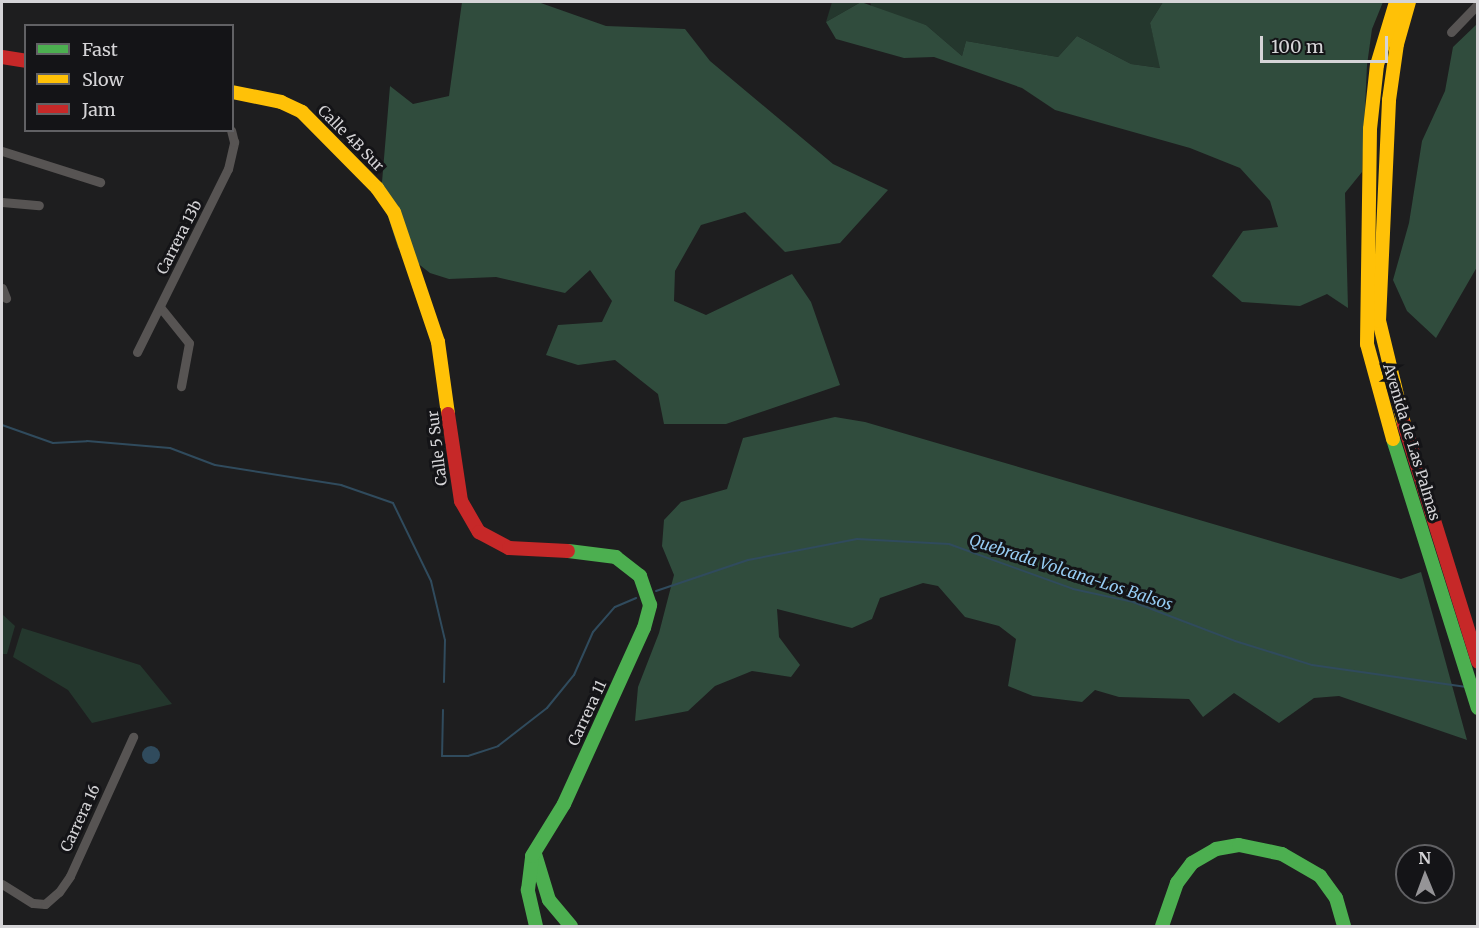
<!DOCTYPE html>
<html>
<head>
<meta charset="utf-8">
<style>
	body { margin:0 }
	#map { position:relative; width:1479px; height:928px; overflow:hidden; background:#1e1e1f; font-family:Merriweather,serif }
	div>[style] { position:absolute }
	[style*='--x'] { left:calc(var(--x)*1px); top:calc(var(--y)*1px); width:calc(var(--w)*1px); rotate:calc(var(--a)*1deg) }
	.green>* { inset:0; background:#24372d }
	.forest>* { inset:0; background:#304c3d }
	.water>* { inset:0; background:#304b5d }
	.round { border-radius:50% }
	.stream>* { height:2px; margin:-1px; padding:0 1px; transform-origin:1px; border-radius:1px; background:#304b5d }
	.street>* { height:9px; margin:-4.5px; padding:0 4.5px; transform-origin:4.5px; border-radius:4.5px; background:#575453 }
	.fast>* { height:14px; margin:-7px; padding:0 7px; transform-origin:7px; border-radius:7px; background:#4caf50 }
	.slow>* { height:14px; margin:-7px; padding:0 7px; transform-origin:7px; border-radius:7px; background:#ffc107 }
	.jam>* { height:14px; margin:-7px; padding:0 7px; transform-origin:7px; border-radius:7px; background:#c62828 }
	span { translate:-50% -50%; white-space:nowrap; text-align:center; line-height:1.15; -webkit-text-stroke:6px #141417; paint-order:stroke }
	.street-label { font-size:15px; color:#d5d4d7 }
	.water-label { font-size:16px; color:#97cdf4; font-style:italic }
	.frame { position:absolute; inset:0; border:3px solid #d5d4d7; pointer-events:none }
	.legend { position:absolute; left:24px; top:24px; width:210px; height:108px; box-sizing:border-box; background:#141417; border:2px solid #616164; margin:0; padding:8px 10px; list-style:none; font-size:18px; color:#d5d4d7 }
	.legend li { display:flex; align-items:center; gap:12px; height:30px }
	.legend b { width:30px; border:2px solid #616164 }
	.north { position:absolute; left:1395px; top:844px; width:60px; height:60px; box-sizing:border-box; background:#141417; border:2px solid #616164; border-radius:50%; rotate:359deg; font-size:16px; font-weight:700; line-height:24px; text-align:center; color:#d5d4d7 }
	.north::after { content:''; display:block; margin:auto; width:21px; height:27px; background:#959497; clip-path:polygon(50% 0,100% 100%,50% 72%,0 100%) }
	.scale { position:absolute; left:1260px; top:36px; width:128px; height:27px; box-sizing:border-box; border:3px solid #d5d4d7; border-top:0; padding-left:8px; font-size:18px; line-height:21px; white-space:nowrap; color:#d5d4d7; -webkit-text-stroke:4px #141417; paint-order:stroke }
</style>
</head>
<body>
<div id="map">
	<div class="green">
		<div style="clip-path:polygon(832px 2px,861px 2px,826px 22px)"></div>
		<div style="clip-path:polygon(870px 2px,1163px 2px,1150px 23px,1161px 68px,1131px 64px,1077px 36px,1058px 57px,966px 41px,962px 56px,926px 25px,872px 8px)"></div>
		<div style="clip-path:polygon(2px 614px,15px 626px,7px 654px,2px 654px)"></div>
		<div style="clip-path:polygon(22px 628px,140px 665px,172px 704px,92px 723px,68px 690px,13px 657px)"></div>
	</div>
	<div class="forest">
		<div style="clip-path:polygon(462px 2px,538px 2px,606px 26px,685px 29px,710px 61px,833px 164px,888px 190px,840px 243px,785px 252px,745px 212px,701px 225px,675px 271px,674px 301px,706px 315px,792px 274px,811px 302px,840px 385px,726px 424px,664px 424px,658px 394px,615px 360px,578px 365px,546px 355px,558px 325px,602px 322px,612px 301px,590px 270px,565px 293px,496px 277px,449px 279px,430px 273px,398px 248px,381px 194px,390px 86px,413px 104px,449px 96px)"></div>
		<div style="clip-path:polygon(861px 2px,926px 25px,962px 56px,966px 41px,1058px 57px,1077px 36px,1131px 64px,1160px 68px,1150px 23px,1163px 2px,1383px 2px,1372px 29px,1367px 65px,1362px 172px,1345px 193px,1348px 308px,1327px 294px,1300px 306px,1242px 302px,1212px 276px,1243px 231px,1278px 227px,1270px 201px,1240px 168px,1190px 148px,1055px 110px,1022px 88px,934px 57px,904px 58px,836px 39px,826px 22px)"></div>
		<div style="clip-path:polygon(1477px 24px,1477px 267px,1436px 338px,1407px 311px,1393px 280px,1409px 223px,1422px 141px,1445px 91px,1453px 47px)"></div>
		<div style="clip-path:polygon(835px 417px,865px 422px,1401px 579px,1421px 572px,1467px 740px,1339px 696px,1314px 698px,1279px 723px,1234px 693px,1203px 717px,1189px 699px,1119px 697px,1095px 690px,1082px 702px,1033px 696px,1008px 686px,1016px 639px,999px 626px,965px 617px,938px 586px,923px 583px,880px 598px,872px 619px,852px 628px,777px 609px,779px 637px,800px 665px,791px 677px,752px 671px,715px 686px,688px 711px,635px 721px,638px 687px,659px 633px,674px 575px,662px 546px,664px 520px,681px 502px,727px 489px,743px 438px)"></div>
	</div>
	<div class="water">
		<div class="round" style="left:142px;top:746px;width:18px;height:18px"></div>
	</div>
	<div class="stream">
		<div style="--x:2;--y:425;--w:54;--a:19.4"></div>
		<div style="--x:53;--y:443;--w:34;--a:-3"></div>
		<div style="--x:87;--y:441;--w:83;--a:4.8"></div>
		<div style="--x:170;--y:448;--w:48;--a:20.7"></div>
		<div style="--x:215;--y:465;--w:128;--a:9"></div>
		<div style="--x:341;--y:485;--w:55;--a:19.1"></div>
		<div style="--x:393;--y:503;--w:87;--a:64"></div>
		<div style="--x:431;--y:581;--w:61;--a:76.7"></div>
		<div style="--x:445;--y:640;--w:42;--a:91.4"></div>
		<div style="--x:656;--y:591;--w:97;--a:-18.6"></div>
		<div style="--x:748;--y:560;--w:111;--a:-10.9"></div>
		<div style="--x:857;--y:539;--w:92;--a:3.1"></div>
		<div style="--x:949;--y:544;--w:132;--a:19.9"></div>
		<div style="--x:1073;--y:589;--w:61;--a:12.2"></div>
		<div style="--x:1133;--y:602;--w:109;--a:20.9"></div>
		<div style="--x:1235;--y:641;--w:81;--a:17.3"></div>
		<div style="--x:1312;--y:665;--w:156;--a:8.1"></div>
		<div style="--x:443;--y:710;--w:46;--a:91.2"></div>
		<div style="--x:442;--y:756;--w:26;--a:0"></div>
		<div style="--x:468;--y:756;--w:32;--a:-18"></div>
		<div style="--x:498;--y:746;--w:62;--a:-37.8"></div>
		<div style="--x:547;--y:708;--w:43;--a:-50.7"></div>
		<div style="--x:574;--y:675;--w:47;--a:-66.2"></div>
		<div style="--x:593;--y:632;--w:33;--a:-49"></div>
		<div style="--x:615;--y:607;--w:23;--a:-23"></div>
	</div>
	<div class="street">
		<div style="--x:1451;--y:32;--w:39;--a:-46"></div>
		<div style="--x:2;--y:151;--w:103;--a:17.6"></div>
		<div style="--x:2;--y:202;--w:37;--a:5"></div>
		<div style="--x:2;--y:288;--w:11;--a:68"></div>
		<div style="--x:160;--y:307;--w:46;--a:51.1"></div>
		<div style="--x:189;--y:343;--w:44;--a:100.5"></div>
		<div style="--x:137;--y:352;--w:204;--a:-63.6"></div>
		<div style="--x:228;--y:169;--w:28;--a:-77"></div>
		<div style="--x:234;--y:142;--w:12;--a:-104"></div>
		<div style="--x:2;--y:884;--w:36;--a:32"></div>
		<div style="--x:33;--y:903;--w:12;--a:5"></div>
		<div style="--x:45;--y:904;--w:18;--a:-41"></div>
		<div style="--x:59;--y:892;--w:19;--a:-55"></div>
		<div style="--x:70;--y:876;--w:153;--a:-65.6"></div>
	</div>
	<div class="fast">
		<div style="--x:1393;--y:439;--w:282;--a:72.5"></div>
		<div style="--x:535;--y:854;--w:48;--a:73.1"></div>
		<div style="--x:549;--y:900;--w:34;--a:50"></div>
		<div style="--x:536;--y:926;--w:37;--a:-103"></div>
		<div style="--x:528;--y:890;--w:34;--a:-83"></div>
		<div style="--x:532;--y:856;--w:61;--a:-58.4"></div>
		<div style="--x:564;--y:804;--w:193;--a:-65.6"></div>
		<div style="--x:644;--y:628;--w:24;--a:-75"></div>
		<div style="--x:650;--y:605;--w:31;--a:-109"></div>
		<div style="--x:640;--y:576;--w:31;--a:-142"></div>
		<div style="--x:616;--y:557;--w:48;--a:-172.9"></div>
		<div style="--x:1162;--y:926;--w:46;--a:-70.8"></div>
		<div style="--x:1177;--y:883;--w:25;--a:-53"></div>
		<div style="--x:1192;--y:863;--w:28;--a:-30"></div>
		<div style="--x:1216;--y:849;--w:23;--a:-10"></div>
		<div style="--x:1239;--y:845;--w:44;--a:11.8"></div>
		<div style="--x:1282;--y:854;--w:44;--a:30.1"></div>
		<div style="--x:1320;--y:876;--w:27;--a:54"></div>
		<div style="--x:1336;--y:898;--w:29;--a:74"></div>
	</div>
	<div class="slow">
		<div style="--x:232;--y:92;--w:50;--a:11.5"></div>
		<div style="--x:281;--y:102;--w:23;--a:25"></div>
		<div style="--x:302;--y:112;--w:107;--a:45.4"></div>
		<div style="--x:377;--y:188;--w:29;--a:55"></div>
		<div style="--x:394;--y:212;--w:137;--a:71.3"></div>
		<div style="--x:438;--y:342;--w:73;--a:82.1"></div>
		<div style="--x:1404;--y:424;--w:106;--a:-103.6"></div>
		<div style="--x:1379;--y:321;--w:221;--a:-87.4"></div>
		<div style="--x:1389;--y:100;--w:57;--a:-81.9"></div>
		<div style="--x:1397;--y:44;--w:44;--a:-74.1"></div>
		<div style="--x:1393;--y:439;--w:98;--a:-105.3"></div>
		<div style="--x:1367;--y:344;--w:215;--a:-89.2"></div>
		<div style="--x:1370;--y:129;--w:64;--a:-83.8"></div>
		<div style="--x:1377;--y:65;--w:66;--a:-73.2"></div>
	</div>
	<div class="jam">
		<div style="--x:2;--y:57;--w:24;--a:9"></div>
		<div style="--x:448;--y:414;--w:88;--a:81.5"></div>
		<div style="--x:461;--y:501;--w:36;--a:60"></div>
		<div style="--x:479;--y:532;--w:34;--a:28"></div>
		<div style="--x:509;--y:548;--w:59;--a:2.9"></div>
		<div style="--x:1404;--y:424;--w:249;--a:72.7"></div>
	</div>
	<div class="street-label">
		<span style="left:351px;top:138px;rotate:45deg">Calle 4B Sur</span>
		<span style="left:179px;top:237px;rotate:-63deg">Carrera 13b</span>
		<span style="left:1412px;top:442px;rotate:73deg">Avenida de Las Palmas</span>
		<span style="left:437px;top:448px;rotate:-97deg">Calle 5 Sur</span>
		<span style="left:587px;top:713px;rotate:-65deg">Carrera 11</span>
		<span style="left:80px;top:818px;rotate:-65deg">Carrera 16</span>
	</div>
	<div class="water-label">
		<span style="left:1071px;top:572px;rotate:18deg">Quebrada Volcana-Los Balsos</span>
	</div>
	<div class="frame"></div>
	<ul class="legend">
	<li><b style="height:8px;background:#4caf50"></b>Fast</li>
	<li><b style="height:8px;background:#ffc107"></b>Slow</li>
	<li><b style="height:8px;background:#c62828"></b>Jam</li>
	</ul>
	<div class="north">N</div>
	<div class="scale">100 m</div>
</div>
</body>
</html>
